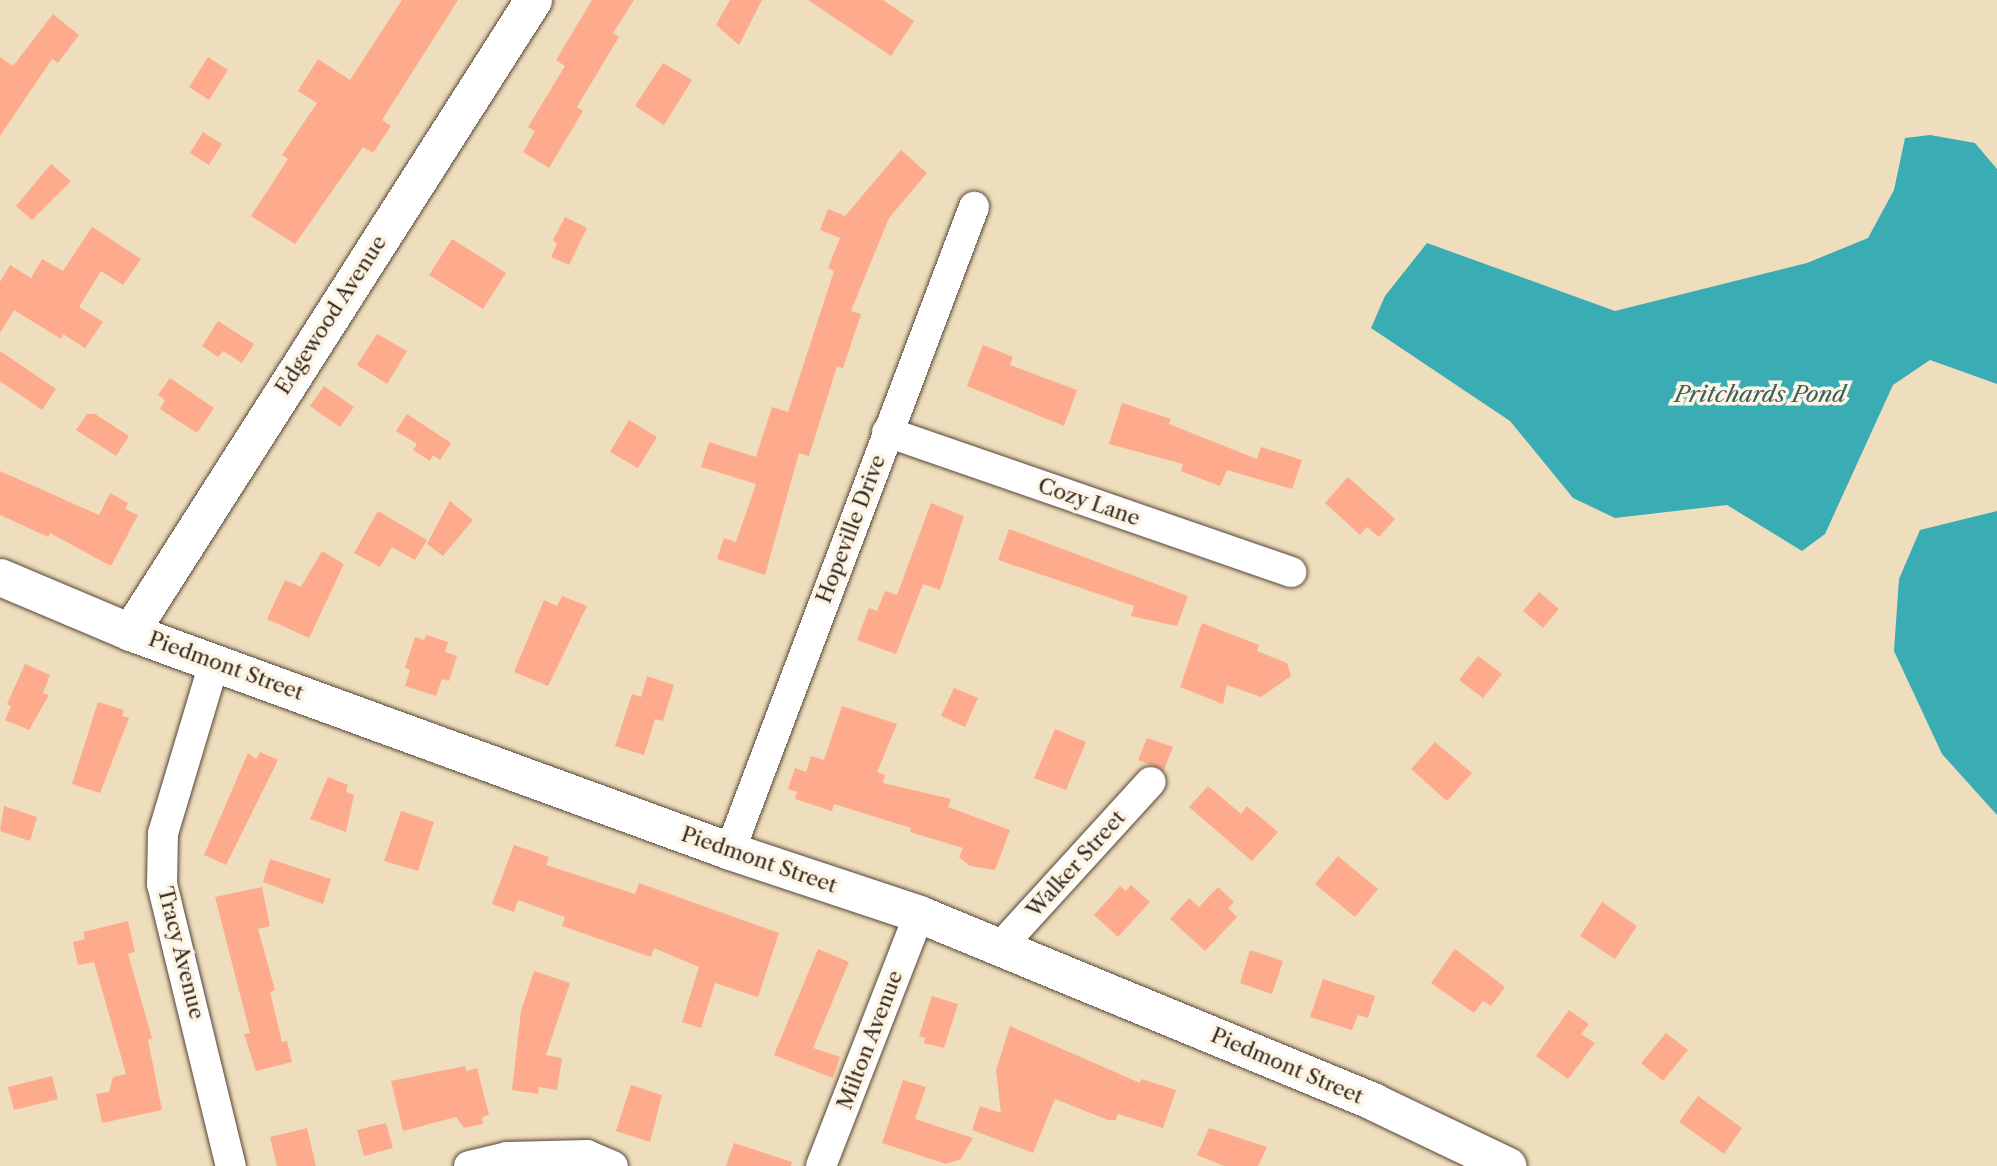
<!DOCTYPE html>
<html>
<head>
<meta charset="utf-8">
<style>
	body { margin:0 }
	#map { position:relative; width:1997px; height:1166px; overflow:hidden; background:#efdebd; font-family:"Libre Caslon Text",serif }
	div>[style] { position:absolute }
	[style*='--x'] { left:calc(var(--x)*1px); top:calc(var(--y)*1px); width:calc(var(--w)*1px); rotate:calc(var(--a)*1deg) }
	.water>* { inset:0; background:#3aacb3 }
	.building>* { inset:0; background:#feab8d }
	.roads { filter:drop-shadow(0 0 2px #564536) drop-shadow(0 0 2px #564536) }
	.minor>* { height:30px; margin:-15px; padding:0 15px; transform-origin:15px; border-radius:15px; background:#fff }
	.tertiary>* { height:37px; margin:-18.5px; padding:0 18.5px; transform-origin:18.5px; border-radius:18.5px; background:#fff }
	span { translate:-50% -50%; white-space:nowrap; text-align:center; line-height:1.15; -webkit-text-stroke:7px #fcf5e5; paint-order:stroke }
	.street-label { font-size:21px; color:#3b2a1e }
	.water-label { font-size:23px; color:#3b5e5a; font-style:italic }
</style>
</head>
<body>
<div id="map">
	<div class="water">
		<div style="clip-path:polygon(1930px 135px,1975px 143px,1997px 169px,1997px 384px,1930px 360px,1893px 385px,1825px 534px,1802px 551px,1727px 505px,1615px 518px,1573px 498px,1510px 421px,1371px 328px,1385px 296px,1427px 243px,1615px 311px,1807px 263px,1868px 238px,1894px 190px,1905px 138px)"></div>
		<div style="clip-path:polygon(1997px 511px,1997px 815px,1942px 754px,1894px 651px,1899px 579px,1920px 530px)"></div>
	</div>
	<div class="building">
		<div style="clip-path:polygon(402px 0,458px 0,382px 120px,391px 126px,373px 153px,363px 147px,295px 244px,251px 216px,288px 159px,282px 155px,317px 103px,298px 91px,318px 59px,350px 80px)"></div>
		<div style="clip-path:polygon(592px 0,634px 0,613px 33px,619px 37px,577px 107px,583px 111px,549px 168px,523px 152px,535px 131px,528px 127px,565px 66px,556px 60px)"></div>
		<div style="clip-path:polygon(730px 0,762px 0,739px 45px,716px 25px)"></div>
		<div style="clip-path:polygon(808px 0,883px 0,914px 21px,891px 56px)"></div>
		<div style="clip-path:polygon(53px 14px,79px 35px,58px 63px,52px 59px,0 136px,0 57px,13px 66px)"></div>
		<div style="clip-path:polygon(208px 57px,228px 70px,209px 100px,189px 87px)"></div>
		<div style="clip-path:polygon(663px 63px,692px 80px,664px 125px,635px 106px)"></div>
		<div style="clip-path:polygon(203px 132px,222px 144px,209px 165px,190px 153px)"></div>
		<div style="clip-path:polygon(901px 150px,927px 173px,889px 218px,851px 311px,861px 314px,843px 368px,837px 366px,809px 456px,799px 453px,765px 575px,717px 559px,724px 538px,736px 542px,756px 484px,701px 467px,709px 442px,756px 457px,772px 407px,788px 412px,834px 271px,828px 268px,840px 238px,820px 230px,828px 209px,845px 216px)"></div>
		<div style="clip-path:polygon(51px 164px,71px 181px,32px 220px,16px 206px)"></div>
		<div style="clip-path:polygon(565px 217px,587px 228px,569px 265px,551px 257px,557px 244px,553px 240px)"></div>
		<div style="clip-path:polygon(92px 227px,141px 259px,123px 285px,101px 271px,79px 307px,103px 322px,85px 348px,63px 334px,61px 339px,14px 310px,0 333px,0 282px,10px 265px,31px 278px,42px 259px,63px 271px)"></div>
		<div style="clip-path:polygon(452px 239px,506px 273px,483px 309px,429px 275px)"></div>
		<div style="clip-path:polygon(218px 321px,254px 344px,242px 363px,223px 351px,218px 357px,202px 346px)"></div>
		<div style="clip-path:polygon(377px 334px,407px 351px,387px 384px,357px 365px)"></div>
		<div style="clip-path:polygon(983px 345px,1013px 357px,1010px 365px,1077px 390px,1064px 426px,967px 386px)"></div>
		<div style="clip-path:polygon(0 351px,56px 389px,42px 410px,0 381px)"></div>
		<div style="clip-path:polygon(170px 378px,214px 408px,197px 433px,160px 409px,165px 400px,158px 395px)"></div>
		<div style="clip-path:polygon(324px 386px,354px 407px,340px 427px,310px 406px)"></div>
		<div style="clip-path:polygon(1122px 403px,1171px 419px,1169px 424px,1257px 459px,1261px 447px,1302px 460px,1292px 489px,1227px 470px,1220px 486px,1181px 471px,1183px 464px,1109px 444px)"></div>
		<div style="clip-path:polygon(87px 414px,95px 414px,129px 436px,116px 456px,76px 430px)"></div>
		<div style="clip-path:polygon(407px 414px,451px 443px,440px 460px,433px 455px,430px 461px,413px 450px,417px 444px,396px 431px)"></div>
		<div style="clip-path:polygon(629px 420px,657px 437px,638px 468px,610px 452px)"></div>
		<div style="clip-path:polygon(0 471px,99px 515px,110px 493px,128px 503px,125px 509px,138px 515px,111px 566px,50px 533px,48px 537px,0 515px)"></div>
		<div style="clip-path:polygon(1348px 477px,1395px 519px,1379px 537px,1367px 527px,1360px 535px,1325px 503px)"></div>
		<div style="clip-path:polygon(450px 501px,473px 520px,443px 556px,427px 544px)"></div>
		<div style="clip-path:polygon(931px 503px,964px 516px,940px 590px,923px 584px,896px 654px,857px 640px,869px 608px,877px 611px,885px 591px,897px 595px)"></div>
		<div style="clip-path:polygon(378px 511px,427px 540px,415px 560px,392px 547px,380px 567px,354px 553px)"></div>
		<div style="clip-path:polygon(1009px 529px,1188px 596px,1177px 626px,1131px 616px,1134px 606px,998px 560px)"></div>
		<div style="clip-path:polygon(322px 551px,344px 564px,309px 638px,267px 619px,285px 580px,301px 587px)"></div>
		<div style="clip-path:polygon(1539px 592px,1559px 609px,1543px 628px,1523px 611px)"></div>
		<div style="clip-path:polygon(562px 596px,587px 606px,548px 686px,514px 672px,544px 600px,557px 606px)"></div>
		<div style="clip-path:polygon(1202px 623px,1259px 645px,1257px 651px,1287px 663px,1291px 676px,1261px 697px,1227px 685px,1223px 704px,1180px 687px)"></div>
		<div style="clip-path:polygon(426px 635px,448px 642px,445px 652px,457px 656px,449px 681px,442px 679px,436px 696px,405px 686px,410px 670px,405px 668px,415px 637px,424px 640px)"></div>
		<div style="clip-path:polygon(1478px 656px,1502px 674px,1483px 698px,1459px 680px)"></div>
		<div style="clip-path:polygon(25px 664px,50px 675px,43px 693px,49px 695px,29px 730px,5px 720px,11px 706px,7px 704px)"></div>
		<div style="clip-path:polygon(647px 676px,674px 685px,663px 721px,655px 719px,644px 755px,615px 746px,632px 694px,641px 697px)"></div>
		<div style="clip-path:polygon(954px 688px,978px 698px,965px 727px,941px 716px)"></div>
		<div style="clip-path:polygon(98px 702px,124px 710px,122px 716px,129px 718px,100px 793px,72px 784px)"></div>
		<div style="clip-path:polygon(842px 706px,897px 724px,877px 772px,885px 775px,883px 783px,951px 799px,948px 807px,1010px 830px,995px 870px,970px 866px,959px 857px,963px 848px,910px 832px,911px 828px,834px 804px,832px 811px,795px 799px,797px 792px,788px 789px,795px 768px,806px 772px,811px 756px,824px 760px)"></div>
		<div style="clip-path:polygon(1055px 729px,1086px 742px,1066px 790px,1034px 778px)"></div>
		<div style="clip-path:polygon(1147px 738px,1173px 747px,1164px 770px,1138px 760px)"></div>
		<div style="clip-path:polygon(1435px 742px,1472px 773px,1447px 801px,1411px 769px)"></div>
		<div style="clip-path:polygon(260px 752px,278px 760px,226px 865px,204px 855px,248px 753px,256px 759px)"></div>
		<div style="clip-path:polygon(328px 777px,348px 785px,346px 792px,354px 795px,346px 832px,310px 819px)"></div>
		<div style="clip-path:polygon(1208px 786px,1241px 814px,1247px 806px,1278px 832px,1252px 861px,1189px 807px)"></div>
		<div style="clip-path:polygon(4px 806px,37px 817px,30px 841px,0 831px)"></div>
		<div style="clip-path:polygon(401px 811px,434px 822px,418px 871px,384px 861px)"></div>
		<div style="clip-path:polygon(514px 845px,549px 857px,546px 865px,635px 894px,639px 883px,779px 933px,758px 997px,715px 983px,701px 1028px,682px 1022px,699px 967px,654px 948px,651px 957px,562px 926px,565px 917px,518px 900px,514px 912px,492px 904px)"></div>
		<div style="clip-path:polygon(1338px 856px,1378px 889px,1355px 917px,1315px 884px)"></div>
		<div style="clip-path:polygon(270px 859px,331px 879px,323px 904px,263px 882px)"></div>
		<div style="clip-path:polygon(1131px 885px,1150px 902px,1118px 937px,1094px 915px,1120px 886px,1126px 891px)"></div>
		<div style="clip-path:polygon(262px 887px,270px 926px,258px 929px,275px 990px,270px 992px,282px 1042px,287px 1041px,292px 1062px,256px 1071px,244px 1034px,250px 1033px,215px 897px)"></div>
		<div style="clip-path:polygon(1218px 887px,1234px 902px,1228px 908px,1237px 917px,1205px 951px,1170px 919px,1189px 898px,1199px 907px)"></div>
		<div style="clip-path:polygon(1602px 902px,1637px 926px,1615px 959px,1580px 936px)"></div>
		<div style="clip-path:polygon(128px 921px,135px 952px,128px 954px,152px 1038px,148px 1040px,162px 1110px,102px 1123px,96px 1094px,109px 1092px,113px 1077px,126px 1074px,94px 962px,78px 965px,73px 942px,85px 939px,83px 932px)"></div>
		<div style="clip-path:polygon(818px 949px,849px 962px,813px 1048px,840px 1057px,833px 1078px,774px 1055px)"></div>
		<div style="clip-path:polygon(1455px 949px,1505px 987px,1491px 1006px,1483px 1001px,1474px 1013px,1431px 983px)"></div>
		<div style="clip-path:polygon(1250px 950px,1283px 961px,1272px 994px,1240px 983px)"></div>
		<div style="clip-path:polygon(534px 971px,570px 983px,546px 1055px,562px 1058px,557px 1090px,539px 1087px,538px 1094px,512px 1090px,521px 1011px)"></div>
		<div style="clip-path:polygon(1323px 979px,1375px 996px,1368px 1018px,1358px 1015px,1352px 1030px,1310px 1017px)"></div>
		<div style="clip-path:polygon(932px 996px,958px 1004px,944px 1048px,924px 1043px,925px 1038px,919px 1036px)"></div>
		<div style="clip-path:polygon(1569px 1010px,1589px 1024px,1581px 1034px,1595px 1043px,1568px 1079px,1536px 1056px)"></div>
		<div style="clip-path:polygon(1010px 1026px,1140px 1083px,1141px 1079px,1176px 1090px,1163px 1128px,1118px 1114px,1116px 1120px,1108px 1120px,1055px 1099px,1033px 1153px,972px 1130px,980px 1106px,1001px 1113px,996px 1070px)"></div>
		<div style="clip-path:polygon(1666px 1033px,1688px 1050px,1663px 1081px,1641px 1063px)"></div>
		<div style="clip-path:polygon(465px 1066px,467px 1071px,477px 1068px,489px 1115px,482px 1117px,483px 1124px,464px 1128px,456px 1117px,403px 1131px,391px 1081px)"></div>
		<div style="clip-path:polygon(52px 1076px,58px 1099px,14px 1110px,8px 1087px)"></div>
		<div style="clip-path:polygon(903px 1080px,926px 1087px,915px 1119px,973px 1138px,961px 1159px,946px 1164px,882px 1143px)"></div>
		<div style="clip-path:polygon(631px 1085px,662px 1095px,650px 1142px,616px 1131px)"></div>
		<div style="clip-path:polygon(1698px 1096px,1742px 1128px,1724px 1154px,1679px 1122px)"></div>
		<div style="clip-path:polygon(386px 1123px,393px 1148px,364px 1156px,357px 1130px)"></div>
		<div style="clip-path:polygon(307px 1128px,316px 1166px,277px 1166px,270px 1137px)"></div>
		<div style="clip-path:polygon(1209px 1128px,1267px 1147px,1258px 1166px,1224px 1166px,1197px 1155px)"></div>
		<div style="clip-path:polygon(734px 1143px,792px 1162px,791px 1166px,726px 1166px)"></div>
	</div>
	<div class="roads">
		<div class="minor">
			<div style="--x:887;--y:432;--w:428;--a:19.1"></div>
			<div style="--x:215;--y:660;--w:181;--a:106.7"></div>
			<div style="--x:163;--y:833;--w:51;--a:91.1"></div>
			<div style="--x:162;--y:884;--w:290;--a:76.3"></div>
			<div style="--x:730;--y:851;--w:689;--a:-69.25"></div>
			<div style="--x:1001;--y:946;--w:222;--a:-47.6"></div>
			<div style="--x:469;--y:1166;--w:39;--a:-13"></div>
			<div style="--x:507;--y:1157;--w:80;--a:-1.4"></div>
			<div style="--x:587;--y:1155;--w:28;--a:23"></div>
			<div style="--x:821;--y:1166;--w:270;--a:-68.7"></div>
		</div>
		<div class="tertiary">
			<div style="--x:0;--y:577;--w:141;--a:22.9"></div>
			<div style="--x:130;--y:632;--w:639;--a:20.05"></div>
			<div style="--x:730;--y:851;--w:199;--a:18.4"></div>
			<div style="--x:919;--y:914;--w:492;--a:22.4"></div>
			<div style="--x:1374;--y:1102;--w:148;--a:25.5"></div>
			<div style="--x:130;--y:632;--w:750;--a:-57.48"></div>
		</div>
	</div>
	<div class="street-label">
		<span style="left:331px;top:315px;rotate:-57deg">Edgewood Avenue</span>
		<span style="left:1089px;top:502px;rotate:19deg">Cozy Lane</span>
		<span style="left:851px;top:529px;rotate:-69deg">Hopeville Drive</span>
		<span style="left:226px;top:666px;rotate:20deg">Piedmont Street</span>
		<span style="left:759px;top:860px;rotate:19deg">Piedmont Street</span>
		<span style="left:1076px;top:864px;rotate:-48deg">Walker Street</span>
		<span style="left:181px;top:953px;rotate:76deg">Tracy Avenue</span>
		<span style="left:870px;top:1040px;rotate:-69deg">Milton Avenue</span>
		<span style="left:1287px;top:1066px;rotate:23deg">Piedmont Street</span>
	</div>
	<div class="water-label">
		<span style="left:1760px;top:394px">Pritchards Pond</span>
	</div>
</div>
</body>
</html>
